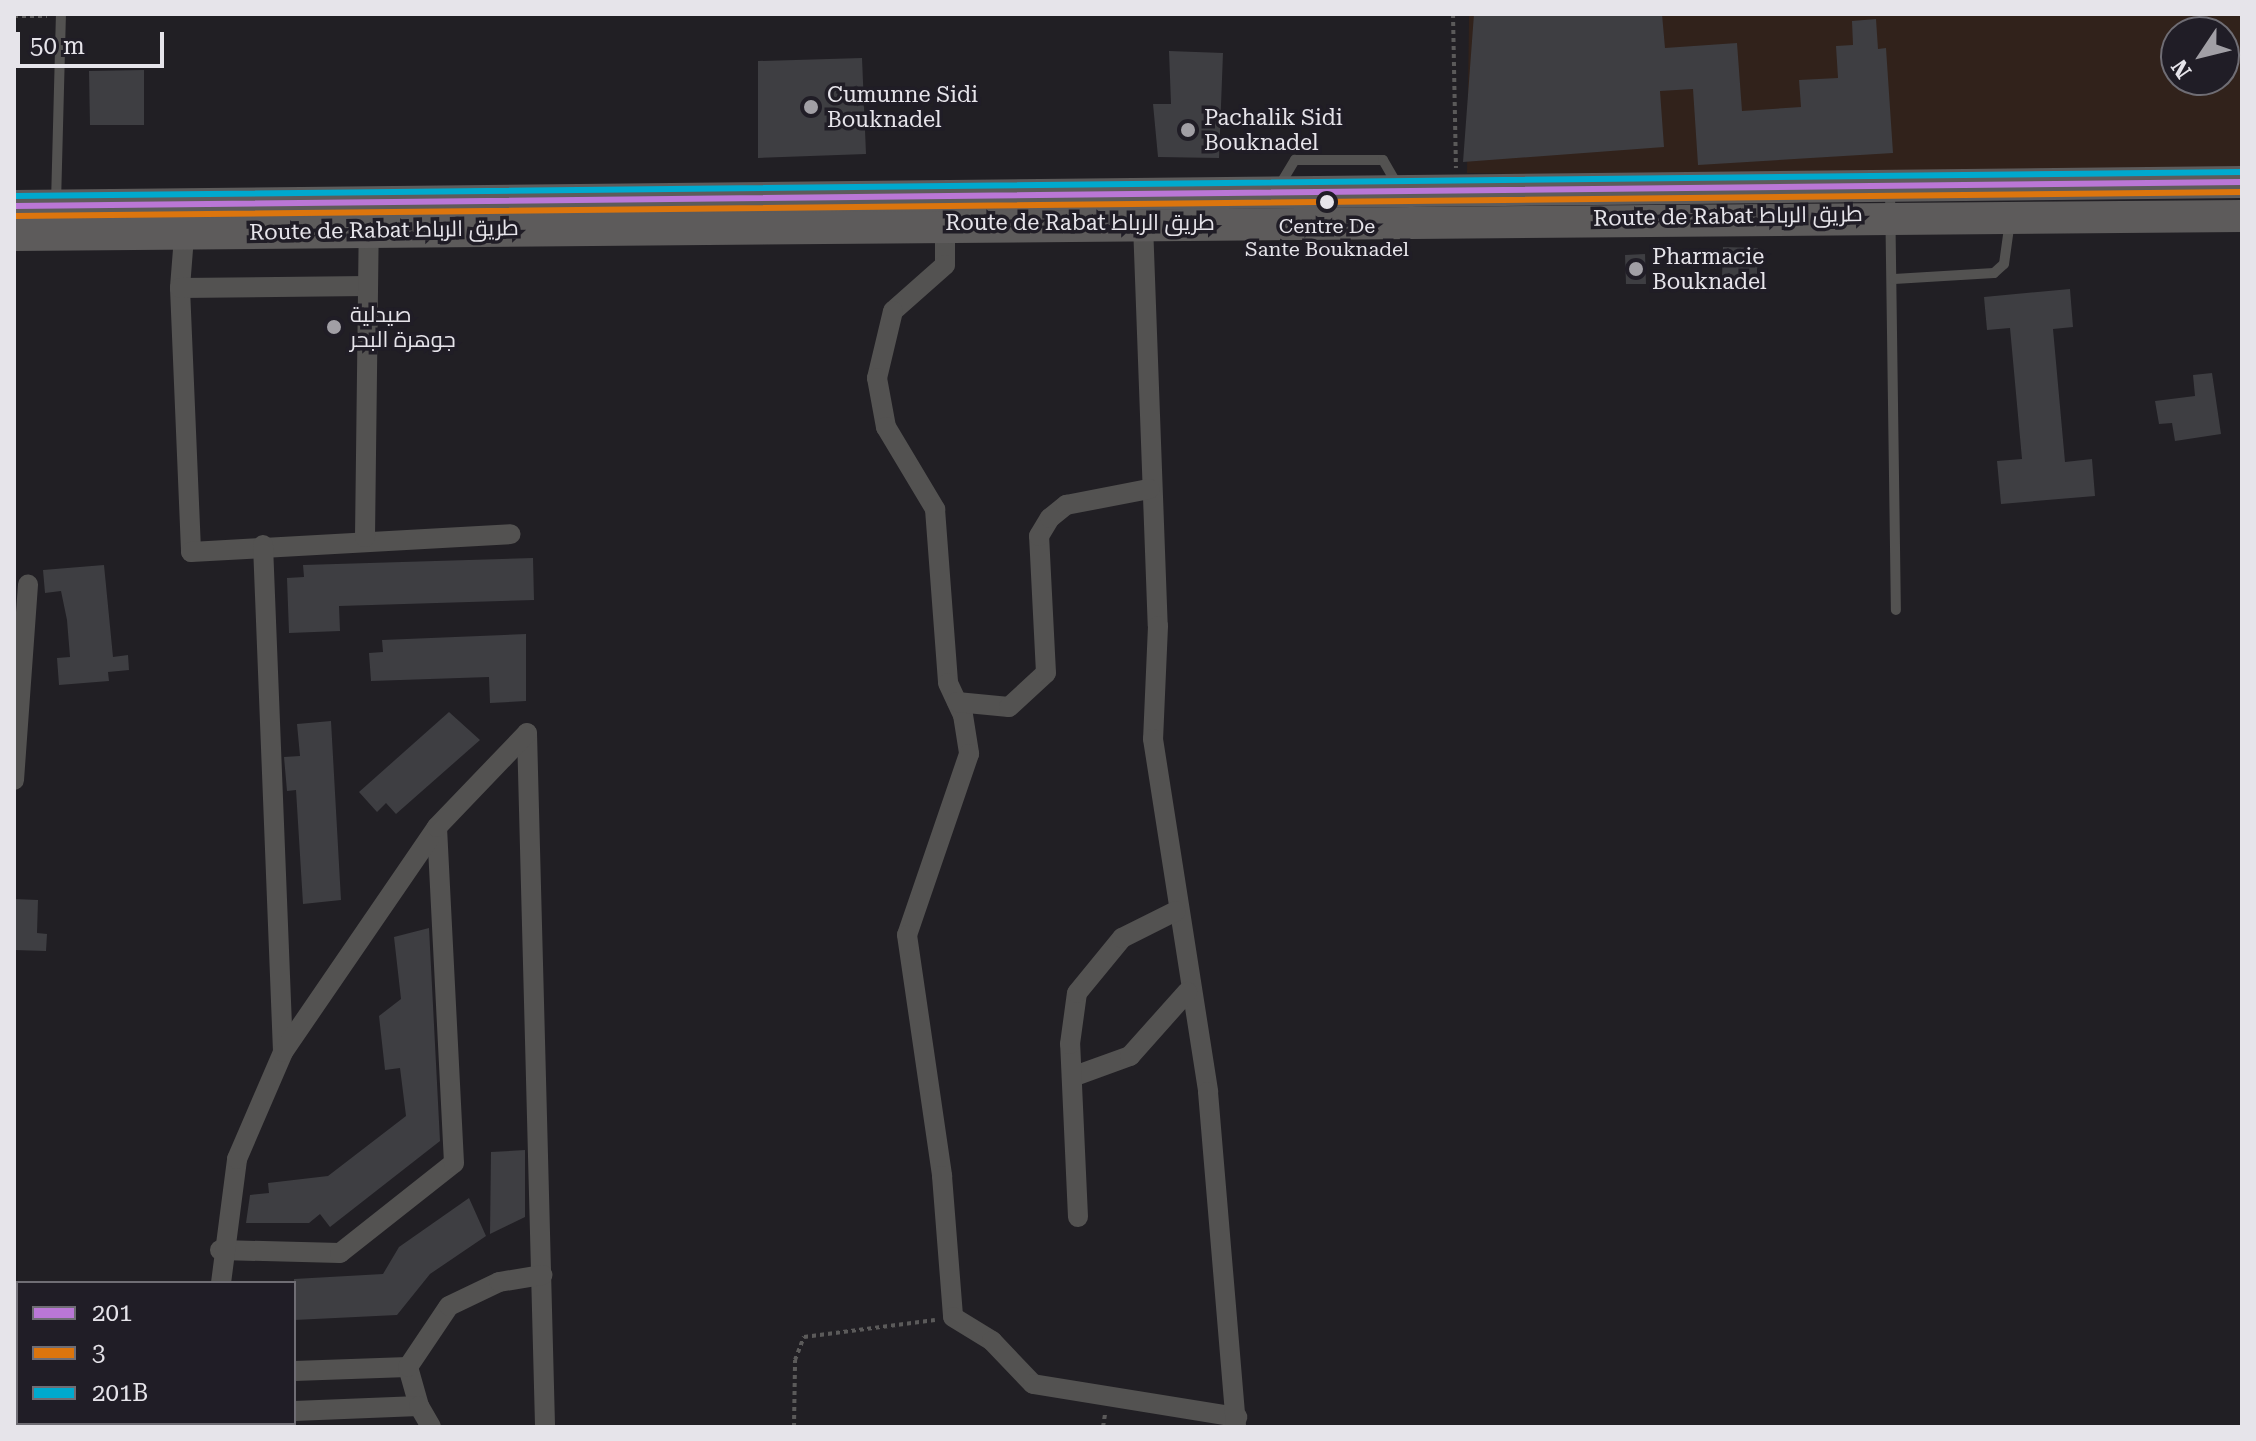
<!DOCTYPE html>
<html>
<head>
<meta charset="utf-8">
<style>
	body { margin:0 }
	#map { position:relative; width:2256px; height:1441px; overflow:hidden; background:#211f24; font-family:"Roboto Serif",Cairo,serif }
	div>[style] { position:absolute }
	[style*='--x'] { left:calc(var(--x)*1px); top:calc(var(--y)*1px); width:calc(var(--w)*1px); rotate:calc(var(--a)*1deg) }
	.industrial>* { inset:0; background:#31221b }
	.building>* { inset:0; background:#3e3e42 }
	.path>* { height:4px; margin-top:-2px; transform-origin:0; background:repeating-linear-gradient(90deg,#5b5a5a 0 4px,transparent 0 8px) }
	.lane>* { height:10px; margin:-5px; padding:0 5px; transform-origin:5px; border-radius:5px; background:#535251 }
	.street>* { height:20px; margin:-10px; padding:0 10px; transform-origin:10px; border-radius:10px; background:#535251 }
	.primary>* { height:32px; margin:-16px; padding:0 16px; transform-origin:16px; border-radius:16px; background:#5d5b5b }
	.bus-1>* { height:6px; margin:-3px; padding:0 3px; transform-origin:3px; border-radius:3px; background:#ba77d6 }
	.bus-2>* { height:6px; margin:-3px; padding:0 3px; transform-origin:3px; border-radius:3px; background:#dc750d }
	.bus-3>* { height:6px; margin:-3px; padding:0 3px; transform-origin:3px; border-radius:3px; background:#00a9ce }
	.dots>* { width:22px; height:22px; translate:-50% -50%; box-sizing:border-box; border:4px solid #201d26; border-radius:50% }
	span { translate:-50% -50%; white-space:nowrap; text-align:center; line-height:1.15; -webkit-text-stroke:7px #201d26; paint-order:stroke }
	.bus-label { font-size:20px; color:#e6e4ea }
	.poi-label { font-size:22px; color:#e6e4ea }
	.left { translate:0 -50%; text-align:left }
	.street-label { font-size:22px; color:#e6e4ea }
	.frame { position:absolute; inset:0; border:16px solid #e6e4ea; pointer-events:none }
	.legend { position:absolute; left:16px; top:1281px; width:280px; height:144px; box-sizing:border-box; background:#201d26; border:2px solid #6f6d74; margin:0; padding:10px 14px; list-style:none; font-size:24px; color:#e6e4ea }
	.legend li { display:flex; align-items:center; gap:16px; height:40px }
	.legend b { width:40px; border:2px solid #6f6d74 }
	.north { position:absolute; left:2160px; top:16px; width:80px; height:80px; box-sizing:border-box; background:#201d26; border:2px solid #6f6d74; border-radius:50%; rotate:235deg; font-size:22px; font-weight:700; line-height:32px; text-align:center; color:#e6e4ea }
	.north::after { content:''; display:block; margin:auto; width:28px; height:36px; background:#a19fa5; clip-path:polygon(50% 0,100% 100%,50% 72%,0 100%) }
	.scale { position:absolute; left:16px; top:32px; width:148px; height:36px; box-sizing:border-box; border:4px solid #e6e4ea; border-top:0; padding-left:10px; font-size:24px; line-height:28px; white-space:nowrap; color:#e6e4ea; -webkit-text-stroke:6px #201d26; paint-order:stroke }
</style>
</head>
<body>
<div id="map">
	<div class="industrial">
		<div style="clip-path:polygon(evenodd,1469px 14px,2242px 14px,2242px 168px,1649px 177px,1467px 173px,1469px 14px,2176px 32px,2224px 32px,2224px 80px,2176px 80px,2176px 32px)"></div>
	</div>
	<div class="building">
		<div style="clip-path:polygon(1474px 14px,1662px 14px,1665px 48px,1737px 43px,1742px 111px,1801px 107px,1799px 80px,1838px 78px,1836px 46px,1853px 45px,1852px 21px,1876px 19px,1878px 49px,1886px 48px,1893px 153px,1698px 165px,1693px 89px,1660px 91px,1664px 147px,1463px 162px)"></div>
		<div style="clip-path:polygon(1169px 51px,1223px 53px,1219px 158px,1158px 157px,1153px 104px,1171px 104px)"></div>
		<div style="clip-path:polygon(862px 58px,866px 154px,758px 158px,758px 61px)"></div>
		<div style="clip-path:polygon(144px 70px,144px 125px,90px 125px,89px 71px)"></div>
		<div style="clip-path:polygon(1723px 247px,1758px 248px,1757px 279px,1722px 278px)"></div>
		<div style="clip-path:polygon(1645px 254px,1646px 284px,1626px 284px,1625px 255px)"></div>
		<div style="clip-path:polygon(2070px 289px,2073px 327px,2053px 329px,2065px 462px,2092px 459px,2095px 496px,2001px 504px,1997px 461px,2022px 459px,2010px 328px,1987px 330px,1984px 297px)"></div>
		<div style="clip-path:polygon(2212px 373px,2221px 434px,2175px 441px,2172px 423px,2159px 424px,2155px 401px,2195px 396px,2193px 375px)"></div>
		<div style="clip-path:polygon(533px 558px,534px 600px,339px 606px,340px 631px,289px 633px,287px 578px,304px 577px,303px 565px)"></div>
		<div style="clip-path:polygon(104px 565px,113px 657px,128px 655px,129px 670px,108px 672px,109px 681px,59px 685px,57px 658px,70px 657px,67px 620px,61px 591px,45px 593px,43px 570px)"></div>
		<div style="clip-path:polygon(526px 634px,526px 701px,490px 703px,489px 677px,371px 681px,369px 653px,383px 652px,382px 640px)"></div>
		<div style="clip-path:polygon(449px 712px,480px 740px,396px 814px,386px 803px,377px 812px,359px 792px)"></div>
		<div style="clip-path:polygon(331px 721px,341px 900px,303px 904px,296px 790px,287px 791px,284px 757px,300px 756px,297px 724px)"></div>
		<div style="clip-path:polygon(14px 899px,38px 900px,37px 933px,47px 934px,46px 951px,14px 950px)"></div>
		<div style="clip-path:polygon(429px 928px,440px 1141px,330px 1227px,320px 1214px,309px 1223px,246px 1223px,250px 1195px,269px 1193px,268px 1183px,328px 1176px,406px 1116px,400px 1068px,385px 1070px,379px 1016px,401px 999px,394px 937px)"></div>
		<div style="clip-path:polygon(525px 1150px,525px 1217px,490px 1234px,491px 1152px)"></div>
		<div style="clip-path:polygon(469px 1198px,486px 1236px,430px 1274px,397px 1315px,294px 1320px,294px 1279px,383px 1274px,399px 1247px)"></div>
	</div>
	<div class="path">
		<div style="--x:1453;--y:14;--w:154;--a:88.9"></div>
		<div style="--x:14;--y:16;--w:33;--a:0"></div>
		<div style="--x:794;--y:1427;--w:67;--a:-89.1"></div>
		<div style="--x:795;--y:1360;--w:25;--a:-69"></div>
		<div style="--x:804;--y:1337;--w:132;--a:-7.4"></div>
		<div style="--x:1103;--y:1427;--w:13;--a:-81"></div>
	</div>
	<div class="lane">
		<div style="--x:1278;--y:188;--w:33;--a:-59"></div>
		<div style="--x:1295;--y:160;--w:88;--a:0"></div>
		<div style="--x:1383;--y:160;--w:30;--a:60"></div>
		<div style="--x:1890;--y:189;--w:421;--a:89.2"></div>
		<div style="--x:56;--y:203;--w:189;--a:-88.5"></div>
		<div style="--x:1894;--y:279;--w:100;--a:-3.4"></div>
		<div style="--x:1994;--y:273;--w:13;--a:-42"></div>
		<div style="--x:2004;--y:264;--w:43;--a:-82.1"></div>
		<div style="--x:14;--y:1294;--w:4;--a:14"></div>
		<div style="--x:14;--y:1365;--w:4;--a:14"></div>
		<div style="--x:164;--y:1427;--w:4;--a:-90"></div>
	</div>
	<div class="street">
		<div style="--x:185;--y:224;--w:64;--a:94.5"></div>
		<div style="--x:180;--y:288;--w:264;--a:87.6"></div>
		<div style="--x:191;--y:552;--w:320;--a:-3.2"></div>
		<div style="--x:945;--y:224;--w:41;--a:90"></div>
		<div style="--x:945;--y:265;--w:69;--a:138.5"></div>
		<div style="--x:893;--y:311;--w:69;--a:103.4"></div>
		<div style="--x:877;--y:378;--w:50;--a:79.6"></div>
		<div style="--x:886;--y:427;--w:96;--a:59.1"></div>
		<div style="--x:935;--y:509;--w:174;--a:85.7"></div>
		<div style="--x:948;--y:683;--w:35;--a:65"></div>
		<div style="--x:963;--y:715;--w:39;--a:81"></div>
		<div style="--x:969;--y:754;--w:191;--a:108.9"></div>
		<div style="--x:907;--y:935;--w:244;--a:81.7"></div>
		<div style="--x:942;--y:1176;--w:141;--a:85.5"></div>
		<div style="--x:953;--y:1317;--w:46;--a:31.6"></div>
		<div style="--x:992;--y:1341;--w:59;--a:46.4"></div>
		<div style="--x:1033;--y:1384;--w:207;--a:9.2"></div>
		<div style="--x:1143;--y:224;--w:402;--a:87.9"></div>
		<div style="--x:1158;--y:626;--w:113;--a:92.5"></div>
		<div style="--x:1153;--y:739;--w:357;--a:81.1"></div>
		<div style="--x:1208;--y:1092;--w:336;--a:85.2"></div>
		<div style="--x:180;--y:288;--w:188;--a:-0.6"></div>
		<div style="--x:365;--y:537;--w:307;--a:-89.3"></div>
		<div style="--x:263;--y:545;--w:507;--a:87.74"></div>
		<div style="--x:957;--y:702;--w:52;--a:5.5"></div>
		<div style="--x:1009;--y:707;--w:50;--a:-42.6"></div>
		<div style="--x:1046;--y:673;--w:137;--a:-92.9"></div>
		<div style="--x:1039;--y:536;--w:21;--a:-59"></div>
		<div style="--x:1050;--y:518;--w:21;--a:-39"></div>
		<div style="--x:1066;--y:505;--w:85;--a:-10.9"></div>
		<div style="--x:527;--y:733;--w:694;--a:88.51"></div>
		<div style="--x:14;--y:780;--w:196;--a:-85.9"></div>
		<div style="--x:1072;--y:1077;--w:62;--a:-19.9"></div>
		<div style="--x:1130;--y:1056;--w:86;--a:-48.3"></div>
		<div style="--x:1078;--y:1217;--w:173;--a:-92.6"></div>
		<div style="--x:1070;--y:1044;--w:51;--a:-82.2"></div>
		<div style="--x:1077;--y:993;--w:71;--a:-50.7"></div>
		<div style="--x:1122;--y:938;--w:60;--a:-26.6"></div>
		<div style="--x:220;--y:1250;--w:120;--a:1.4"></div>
		<div style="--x:340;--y:1253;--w:145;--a:-38.3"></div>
		<div style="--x:454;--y:1163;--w:336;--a:-92.9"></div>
		<div style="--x:221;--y:1283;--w:125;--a:-82.6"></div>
		<div style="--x:237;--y:1159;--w:116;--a:-66.7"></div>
		<div style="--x:283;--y:1052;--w:273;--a:-55.6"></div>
		<div style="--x:437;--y:827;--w:130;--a:-46.2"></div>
		<div style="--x:294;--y:1371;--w:114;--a:-2"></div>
		<div style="--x:419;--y:1406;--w:41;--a:-105.8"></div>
		<div style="--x:408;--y:1367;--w:73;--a:-56.1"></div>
		<div style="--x:449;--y:1306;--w:55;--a:-25.6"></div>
		<div style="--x:499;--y:1282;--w:44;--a:-9.2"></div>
		<div style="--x:294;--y:1411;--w:125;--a:-2.3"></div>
		<div style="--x:419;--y:1406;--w:24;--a:60"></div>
		<div style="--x:225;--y:1427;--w:4;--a:-90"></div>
	</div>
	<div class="primary">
		<div style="--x:14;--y:206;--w:2228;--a:-0.62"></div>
		<div style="--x:14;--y:235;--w:2228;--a:-0.49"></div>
	</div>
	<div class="bus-1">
		<div style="--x:14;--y:206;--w:2228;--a:-0.62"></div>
	</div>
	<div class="bus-2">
		<div style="--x:14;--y:216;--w:2228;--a:-0.62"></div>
	</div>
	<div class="bus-3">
		<div style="--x:14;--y:196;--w:2228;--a:-0.62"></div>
	</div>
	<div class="dots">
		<div style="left:811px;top:107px;background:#a19fa5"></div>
		<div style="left:1188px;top:130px;background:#a19fa5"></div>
		<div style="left:1327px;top:202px;background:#e6e4ea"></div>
		<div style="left:1636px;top:269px;background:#a19fa5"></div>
		<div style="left:334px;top:327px;background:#a19fa5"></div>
	</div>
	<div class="bus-label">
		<span style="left:1327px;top:238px">Centre De<br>Sante Bouknadel</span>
	</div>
	<div class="poi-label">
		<span class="left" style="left:827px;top:107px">Cumunne Sidi<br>Bouknadel</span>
		<span class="left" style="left:1204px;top:130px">Pachalik Sidi<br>Bouknadel</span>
		<span class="left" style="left:1652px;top:269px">Pharmacie<br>Bouknadel</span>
		<span class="left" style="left:350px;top:327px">صيدلية<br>جوهرة البحر</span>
	</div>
	<div class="street-label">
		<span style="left:1728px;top:216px;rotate:-1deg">Route de Rabat طريق الرباط</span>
		<span style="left:1080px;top:223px">Route de Rabat طريق الرباط</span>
		<span style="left:384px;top:230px;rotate:-1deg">Route de Rabat طريق الرباط</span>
	</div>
	<div class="frame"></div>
	<ul class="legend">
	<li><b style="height:10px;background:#ba77d6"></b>201</li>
	<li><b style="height:10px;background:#dc750d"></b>3</li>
	<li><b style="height:10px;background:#00a9ce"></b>201B</li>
	</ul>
	<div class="north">N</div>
	<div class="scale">50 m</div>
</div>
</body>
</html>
